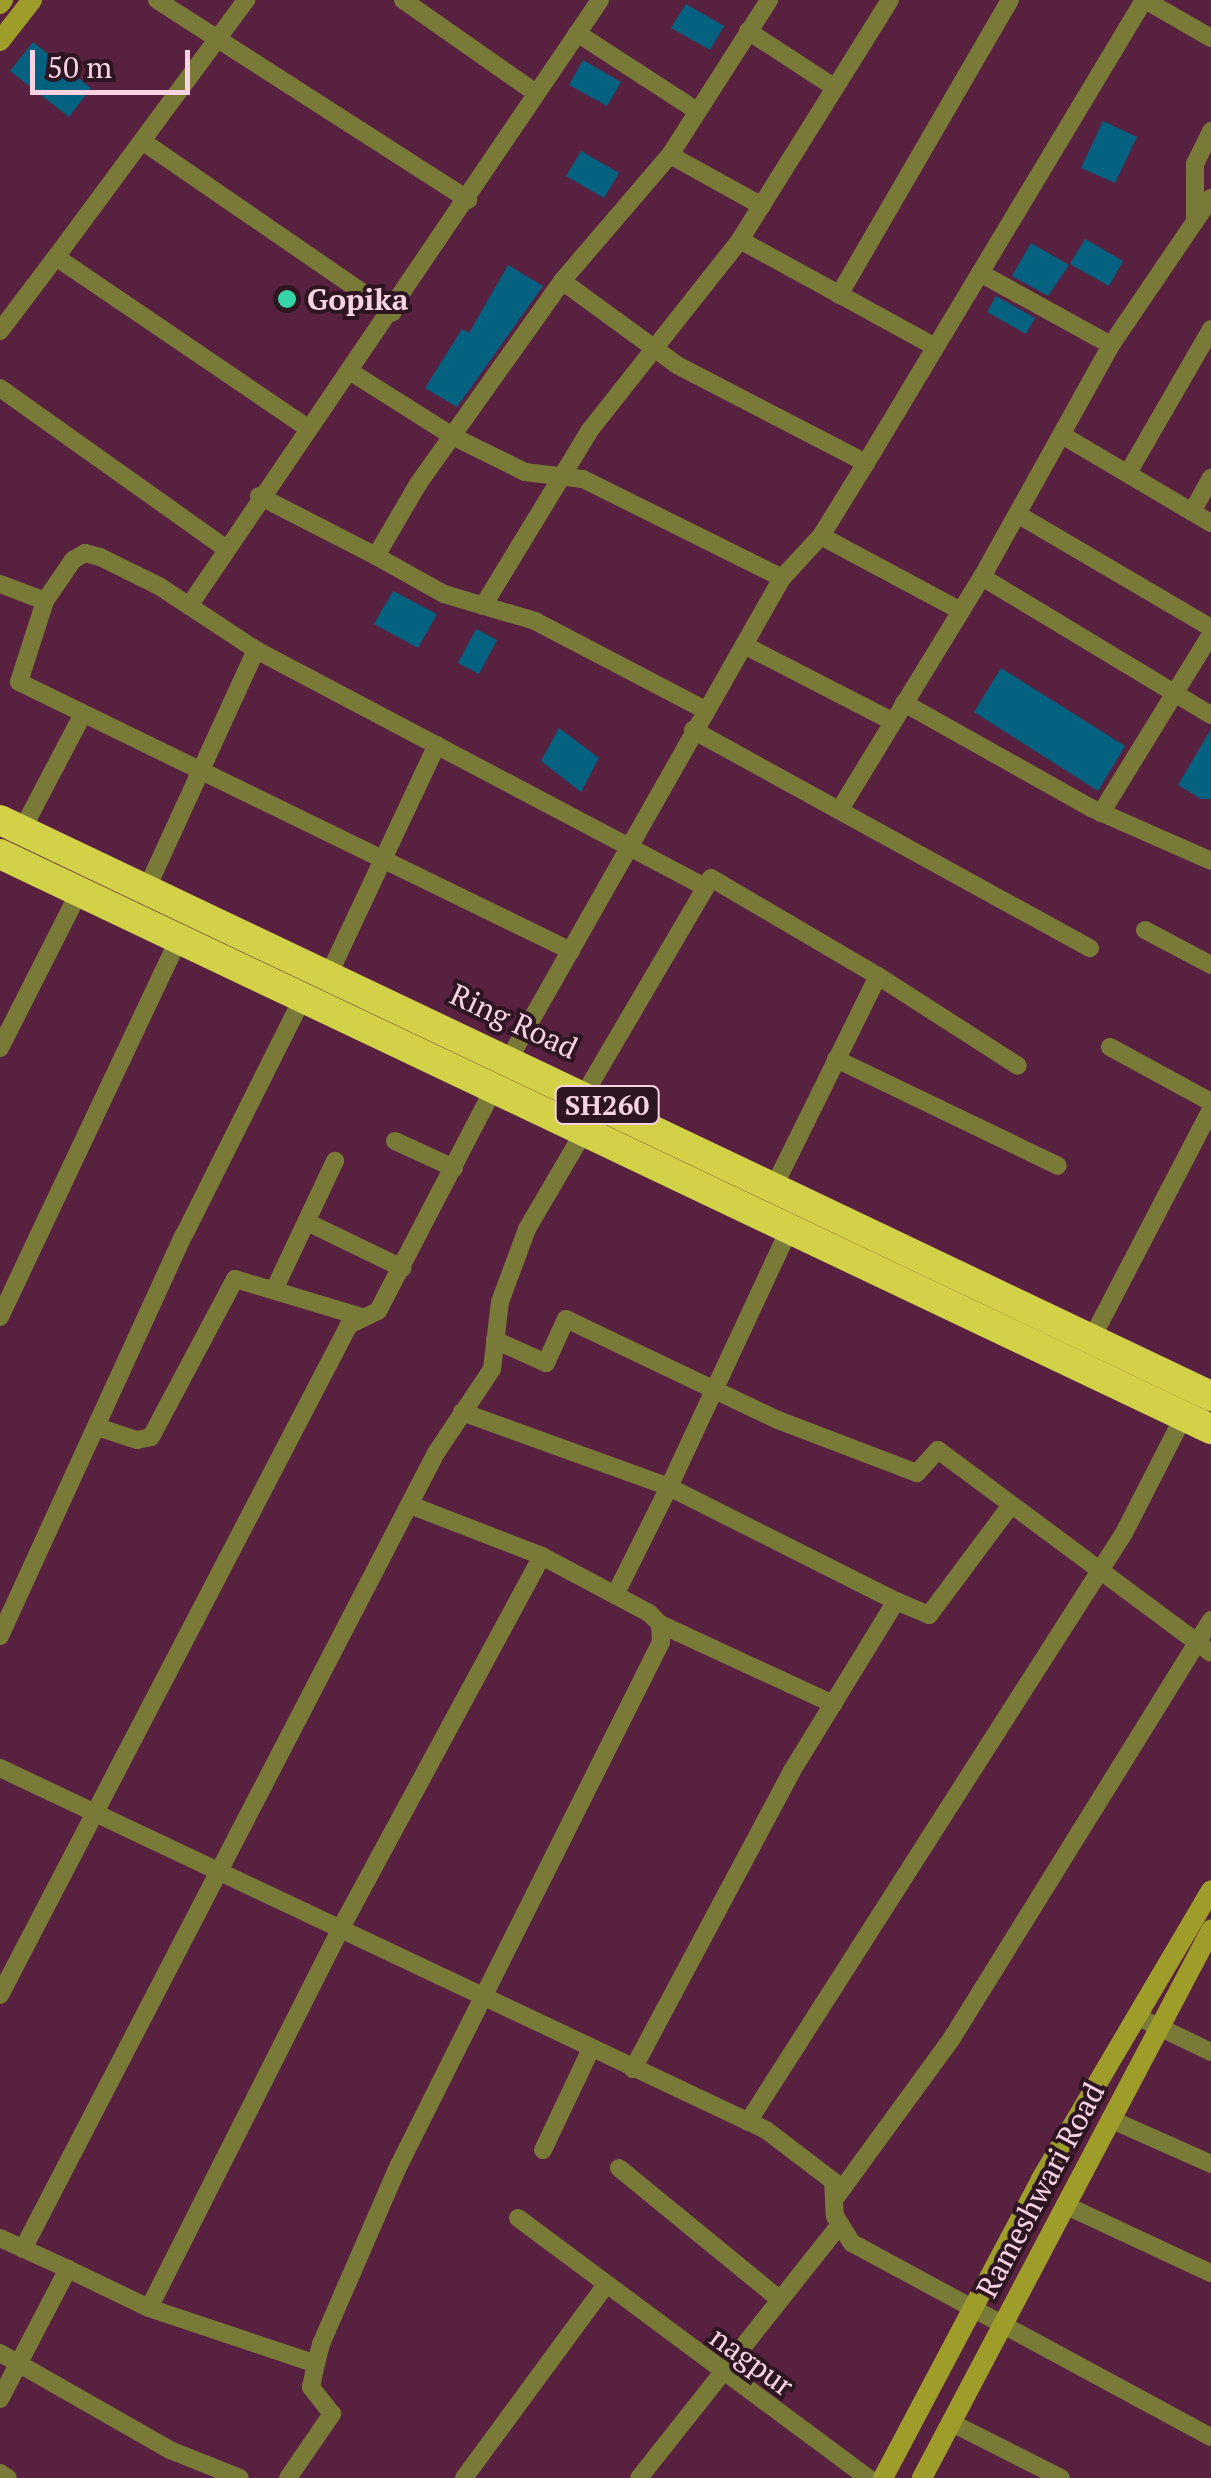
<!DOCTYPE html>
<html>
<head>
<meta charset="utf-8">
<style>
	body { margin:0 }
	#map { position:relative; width:1211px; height:2478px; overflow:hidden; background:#57213f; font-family:"PT Serif",serif }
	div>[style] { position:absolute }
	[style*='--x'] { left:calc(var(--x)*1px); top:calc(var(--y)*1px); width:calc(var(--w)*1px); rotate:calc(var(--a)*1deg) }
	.building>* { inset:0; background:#046180 }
	.street>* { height:18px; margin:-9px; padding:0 9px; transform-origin:9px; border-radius:9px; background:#797938 }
	.secondary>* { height:20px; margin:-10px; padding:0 10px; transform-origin:10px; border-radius:10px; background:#9e9d2a }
	.highway>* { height:30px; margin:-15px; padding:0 15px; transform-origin:15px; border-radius:15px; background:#d2d147 }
	.dots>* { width:28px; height:28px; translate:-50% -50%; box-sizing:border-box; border:5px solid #2e1522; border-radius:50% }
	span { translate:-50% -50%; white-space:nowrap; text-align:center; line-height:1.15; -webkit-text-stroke:8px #2e1522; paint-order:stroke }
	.shield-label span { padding:2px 8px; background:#2e1522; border:2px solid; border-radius:8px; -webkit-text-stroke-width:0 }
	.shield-label { font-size:28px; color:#f6d2e2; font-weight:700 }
	.poi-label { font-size:30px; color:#f6d2e2; font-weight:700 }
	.left { translate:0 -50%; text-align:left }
	.street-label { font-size:30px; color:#f6d2e2 }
	.scale { position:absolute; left:30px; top:50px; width:160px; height:45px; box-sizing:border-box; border:5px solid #f6d2e2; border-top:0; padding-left:12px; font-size:30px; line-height:35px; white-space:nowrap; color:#f6d2e2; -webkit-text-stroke:8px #2e1522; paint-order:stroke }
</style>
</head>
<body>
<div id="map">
	<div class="building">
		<div style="clip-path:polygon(686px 4px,724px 26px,710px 50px,671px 28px)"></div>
		<div style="clip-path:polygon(33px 42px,91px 88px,69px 117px,10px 71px)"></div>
		<div style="clip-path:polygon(583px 60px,621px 82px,607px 106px,569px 85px)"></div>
		<div style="clip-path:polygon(1103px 121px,1137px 137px,1115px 183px,1081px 168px)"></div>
		<div style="clip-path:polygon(581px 151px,619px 173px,604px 198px,566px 176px)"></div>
		<div style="clip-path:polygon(1085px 239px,1123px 261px,1109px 286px,1070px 264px)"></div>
		<div style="clip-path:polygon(1031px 243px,1069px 265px,1048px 296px,1012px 276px)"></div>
		<div style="clip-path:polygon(508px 265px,543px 286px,457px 407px,425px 388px,462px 329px,469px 333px)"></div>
		<div style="clip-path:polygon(996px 296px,1035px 318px,1026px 334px,987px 312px)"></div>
		<div style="clip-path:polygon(393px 591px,437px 614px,418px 648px,374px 624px)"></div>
		<div style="clip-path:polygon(476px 629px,497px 640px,479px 674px,458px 663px)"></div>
		<div style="clip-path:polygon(1001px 668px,1125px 746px,1098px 791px,974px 712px)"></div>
		<div style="clip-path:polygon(559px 728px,599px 758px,581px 792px,541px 761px)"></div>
		<div style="clip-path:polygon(1211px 729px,1211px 799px,1201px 799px,1178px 785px)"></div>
	</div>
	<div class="street">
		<div style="--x:157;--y:0;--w:370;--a:32.7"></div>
		<div style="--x:403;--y:0;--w:162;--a:35"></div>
		<div style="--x:1145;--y:0;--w:76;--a:29.9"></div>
		<div style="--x:748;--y:31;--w:103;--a:33.1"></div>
		<div style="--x:577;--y:33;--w:140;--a:33"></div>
		<div style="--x:145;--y:143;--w:300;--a:34.5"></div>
		<div style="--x:670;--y:155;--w:105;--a:29"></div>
		<div style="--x:1195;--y:216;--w:52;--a:-90"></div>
		<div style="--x:1195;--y:164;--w:37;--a:-64"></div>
		<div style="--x:740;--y:240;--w:283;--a:-58"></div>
		<div style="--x:56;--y:257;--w:320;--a:-53.5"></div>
		<div style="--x:980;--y:273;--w:149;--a:28.8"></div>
		<div style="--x:562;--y:281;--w:142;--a:36.1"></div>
		<div style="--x:677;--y:365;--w:213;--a:27.4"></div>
		<div style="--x:839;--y:295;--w:341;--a:-59.9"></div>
		<div style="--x:0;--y:331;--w:93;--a:-52.9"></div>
		<div style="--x:56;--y:257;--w:302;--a:34.2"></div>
		<div style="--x:351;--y:372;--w:122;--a:32.3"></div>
		<div style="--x:454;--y:437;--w:79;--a:26.2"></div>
		<div style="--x:525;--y:472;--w:58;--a:6.9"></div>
		<div style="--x:583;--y:479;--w:222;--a:26.4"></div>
		<div style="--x:0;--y:388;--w:275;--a:35.4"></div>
		<div style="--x:1062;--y:435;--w:173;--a:30.6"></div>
		<div style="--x:1128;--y:473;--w:166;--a:-60"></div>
		<div style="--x:259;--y:496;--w:131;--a:27.1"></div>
		<div style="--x:376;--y:556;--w:83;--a:-59.7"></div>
		<div style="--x:418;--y:484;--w:249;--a:-54.6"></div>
		<div style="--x:562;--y:281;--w:166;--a:-49.4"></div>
		<div style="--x:670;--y:155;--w:184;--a:-57.4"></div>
		<div style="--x:1192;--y:512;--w:39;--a:-61"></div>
		<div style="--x:1017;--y:514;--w:225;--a:30.4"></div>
		<div style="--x:821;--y:536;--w:157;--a:28.2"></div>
		<div style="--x:376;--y:556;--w:78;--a:29.2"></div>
		<div style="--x:444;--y:594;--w:95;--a:16.5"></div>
		<div style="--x:535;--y:621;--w:192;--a:27.6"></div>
		<div style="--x:982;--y:577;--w:267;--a:31.1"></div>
		<div style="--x:0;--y:584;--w:48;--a:20.7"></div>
		<div style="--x:189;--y:606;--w:732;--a:-55.85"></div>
		<div style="--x:483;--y:606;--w:206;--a:-58.7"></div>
		<div style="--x:590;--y:430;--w:242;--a:-51.7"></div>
		<div style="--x:740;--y:240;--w:221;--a:28.7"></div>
		<div style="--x:744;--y:645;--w:166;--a:27.2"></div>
		<div style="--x:904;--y:703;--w:214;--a:29.3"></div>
		<div style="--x:1091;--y:808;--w:131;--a:23.8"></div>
		<div style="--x:693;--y:730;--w:453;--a:28.8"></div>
		<div style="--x:842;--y:806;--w:268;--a:-58.6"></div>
		<div style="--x:982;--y:577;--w:265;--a:-60.9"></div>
		<div style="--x:1111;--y:345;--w:178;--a:-55.8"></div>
		<div style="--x:1101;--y:813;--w:210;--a:-58.4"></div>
		<div style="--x:22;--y:830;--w:131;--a:-62.3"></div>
		<div style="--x:147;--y:888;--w:262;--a:-65.4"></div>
		<div style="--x:1145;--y:930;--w:75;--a:27.9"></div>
		<div style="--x:571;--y:951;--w:614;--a:-154.02"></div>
		<div style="--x:19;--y:682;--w:85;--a:-72.2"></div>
		<div style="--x:45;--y:601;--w:50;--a:-55.7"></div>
		<div style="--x:73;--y:560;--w:14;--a:-30"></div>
		<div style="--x:85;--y:553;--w:16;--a:15"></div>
		<div style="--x:100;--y:557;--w:66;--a:26.2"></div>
		<div style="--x:159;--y:586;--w:116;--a:33.4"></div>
		<div style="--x:256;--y:650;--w:508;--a:27.83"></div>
		<div style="--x:330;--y:972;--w:251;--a:-64.8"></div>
		<div style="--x:878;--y:976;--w:166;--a:32.7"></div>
		<div style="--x:1110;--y:1047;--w:115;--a:28.6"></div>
		<div style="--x:0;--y:1048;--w:175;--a:-63.1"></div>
		<div style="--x:509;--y:1059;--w:553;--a:-60.42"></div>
		<div style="--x:782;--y:578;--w:57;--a:-47.1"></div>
		<div style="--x:821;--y:536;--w:86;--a:-58.3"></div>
		<div style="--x:866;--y:463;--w:540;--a:-59.02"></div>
		<div style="--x:836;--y:1059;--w:246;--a:25.7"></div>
		<div style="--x:585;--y:1093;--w:249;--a:-59.6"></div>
		<div style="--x:711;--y:878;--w:194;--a:30.4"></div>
		<div style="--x:878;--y:976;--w:237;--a:116.3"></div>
		<div style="--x:395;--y:1141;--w:65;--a:24.6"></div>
		<div style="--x:307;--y:1222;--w:106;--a:25.8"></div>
		<div style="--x:274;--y:1290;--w:143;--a:-64.7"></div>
		<div style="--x:0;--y:1317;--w:416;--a:-64.7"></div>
		<div style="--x:1092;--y:1338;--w:258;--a:-62.5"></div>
		<div style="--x:495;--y:1340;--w:56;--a:24.3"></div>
		<div style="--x:546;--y:1363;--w:48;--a:-65.6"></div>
		<div style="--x:566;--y:1319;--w:235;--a:25.5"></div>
		<div style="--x:778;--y:1420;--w:149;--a:20.9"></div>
		<div style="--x:917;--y:1473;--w:31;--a:-48"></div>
		<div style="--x:938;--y:1450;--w:340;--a:36.6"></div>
		<div style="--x:462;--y:1412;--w:220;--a:19.9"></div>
		<div style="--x:669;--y:1487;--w:281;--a:-65"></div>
		<div style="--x:97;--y:1427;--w:42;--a:18"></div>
		<div style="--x:137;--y:1440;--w:14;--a:-12"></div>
		<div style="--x:151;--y:1437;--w:179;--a:-62"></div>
		<div style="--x:235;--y:1279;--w:133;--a:16.7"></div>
		<div style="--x:410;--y:1505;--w:142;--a:21.1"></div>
		<div style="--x:615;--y:1595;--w:121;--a:-63.4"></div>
		<div style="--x:669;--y:1487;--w:254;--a:26.7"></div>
		<div style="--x:896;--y:1601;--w:199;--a:121.5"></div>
		<div style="--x:792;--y:1771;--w:338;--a:118.1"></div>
		<div style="--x:896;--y:1601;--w:36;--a:23"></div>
		<div style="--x:929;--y:1615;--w:137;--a:-53.3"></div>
		<div style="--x:660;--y:1624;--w:191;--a:24.8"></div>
		<div style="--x:0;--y:1636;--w:441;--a:-65.4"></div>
		<div style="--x:184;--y:1235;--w:264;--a:-63.4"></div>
		<div style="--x:0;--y:1768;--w:847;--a:25.29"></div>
		<div style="--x:766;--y:2130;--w:84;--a:37.3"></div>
		<div style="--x:833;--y:2181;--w:35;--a:87"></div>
		<div style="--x:835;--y:2216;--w:32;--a:58"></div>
		<div style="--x:852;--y:2243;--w:408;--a:28.4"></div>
		<div style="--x:0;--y:1995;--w:755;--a:-62.49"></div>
		<div style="--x:349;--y:1325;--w:32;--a:-26"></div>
		<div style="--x:378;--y:1311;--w:249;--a:-62.5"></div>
		<div style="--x:1136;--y:2016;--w:83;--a:25.6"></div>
		<div style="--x:1110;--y:2119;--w:111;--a:24"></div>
		<div style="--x:748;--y:2122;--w:699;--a:-57.45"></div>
		<div style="--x:1124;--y:1533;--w:131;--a:-62.9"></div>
		<div style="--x:543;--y:2150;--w:110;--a:-64.6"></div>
		<div style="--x:619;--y:2168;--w:207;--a:39.3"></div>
		<div style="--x:834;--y:2200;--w:200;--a:-53.9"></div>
		<div style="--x:952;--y:2038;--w:492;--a:-58.2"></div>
		<div style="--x:1065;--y:2205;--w:161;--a:25"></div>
		<div style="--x:518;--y:2218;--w:436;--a:36.6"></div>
		<div style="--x:0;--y:2238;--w:75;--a:24.5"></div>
		<div style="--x:23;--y:2249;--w:897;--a:-62.58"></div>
		<div style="--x:436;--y:1453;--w:101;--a:-56.3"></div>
		<div style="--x:492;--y:1369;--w:67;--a:-83.2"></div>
		<div style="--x:500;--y:1302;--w:78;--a:-69.7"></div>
		<div style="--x:527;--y:1229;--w:111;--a:-59.7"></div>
		<div style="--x:0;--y:2353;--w:196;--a:29.7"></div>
		<div style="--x:170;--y:2450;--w:75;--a:21.8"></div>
		<div style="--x:0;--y:2399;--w:147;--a:-62.4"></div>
		<div style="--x:68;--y:2269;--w:90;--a:25.7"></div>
		<div style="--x:952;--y:2423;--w:122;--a:26.8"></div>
		<div style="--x:0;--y:2473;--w:9;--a:32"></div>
		<div style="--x:288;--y:2478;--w:78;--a:-55.5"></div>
		<div style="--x:332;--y:2414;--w:34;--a:-128"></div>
		<div style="--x:311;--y:2387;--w:24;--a:-78"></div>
		<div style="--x:316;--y:2364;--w:21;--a:-76"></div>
		<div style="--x:321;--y:2344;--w:195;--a:-66.5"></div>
		<div style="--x:399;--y:2165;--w:585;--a:-63.39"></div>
		<div style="--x:661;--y:1642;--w:18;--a:-93"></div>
		<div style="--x:660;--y:1624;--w:16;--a:-135"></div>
		<div style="--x:649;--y:1613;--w:121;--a:-152"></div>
		<div style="--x:542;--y:1556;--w:427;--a:118.4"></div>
		<div style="--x:339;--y:1932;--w:421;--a:116.8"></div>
		<div style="--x:149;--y:2308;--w:176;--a:18.5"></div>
		<div style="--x:464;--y:2478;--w:240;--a:-53.7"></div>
		<div style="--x:639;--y:2478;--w:324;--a:-51.6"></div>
	</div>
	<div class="secondary">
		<div style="--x:0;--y:4;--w:5;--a:-53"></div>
		<div style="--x:0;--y:41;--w:52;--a:-52"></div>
		<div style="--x:883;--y:2478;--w:338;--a:-62.1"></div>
		<div style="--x:1041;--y:2179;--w:335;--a:-59.5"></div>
		<div style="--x:922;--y:2478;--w:620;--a:-62.19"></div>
	</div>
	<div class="highway">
		<div style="--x:0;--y:820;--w:1341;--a:25.44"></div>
		<div style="--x:0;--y:854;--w:1341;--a:25.4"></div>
	</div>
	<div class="dots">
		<div style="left:287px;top:299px;background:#35d4a7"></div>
	</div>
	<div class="shield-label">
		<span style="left:607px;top:1105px">SH260</span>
	</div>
	<div class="poi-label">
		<span class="left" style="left:307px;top:299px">Gopika</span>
	</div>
	<div class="street-label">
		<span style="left:514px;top:1021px;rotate:25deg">Ring Road</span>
		<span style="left:1040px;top:2190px;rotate:-62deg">Rameshwari Road</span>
		<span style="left:752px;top:2361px;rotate:36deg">nagpur</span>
	</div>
	<div class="scale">50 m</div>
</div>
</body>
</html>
